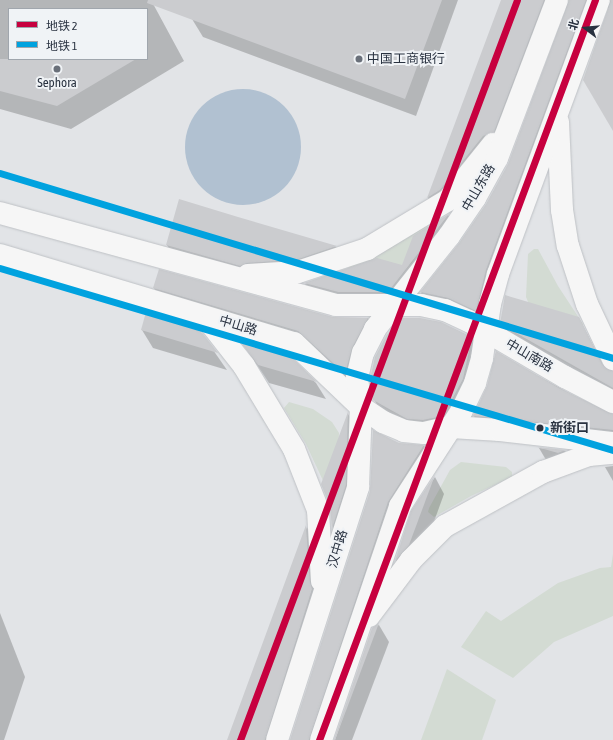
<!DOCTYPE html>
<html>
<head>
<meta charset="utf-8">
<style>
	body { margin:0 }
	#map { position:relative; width:613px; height:740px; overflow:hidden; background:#e2e4e7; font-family:"Asap Condensed","Noto Sans SC",sans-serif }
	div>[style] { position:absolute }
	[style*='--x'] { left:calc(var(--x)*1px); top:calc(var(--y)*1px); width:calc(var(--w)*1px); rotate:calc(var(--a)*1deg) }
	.green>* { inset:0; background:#d3dbd3 }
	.water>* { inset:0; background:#b1c1d1 }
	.round { border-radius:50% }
	.shadow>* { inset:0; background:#0003 }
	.building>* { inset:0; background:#cbcccf }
	.roads { filter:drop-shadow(0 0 1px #bec1c5) drop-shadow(0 0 1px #bec1c5) }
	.primary>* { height:22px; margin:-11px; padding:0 11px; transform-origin:11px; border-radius:11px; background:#f6f6f6 }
	.metro-1>* { height:7px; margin:-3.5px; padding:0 3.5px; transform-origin:3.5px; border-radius:3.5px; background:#c7003f }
	.metro-2>* { height:7px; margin:-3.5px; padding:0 3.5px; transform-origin:3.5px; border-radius:3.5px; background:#00a2df }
	.dots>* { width:11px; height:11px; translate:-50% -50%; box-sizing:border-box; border:2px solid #f0f3f6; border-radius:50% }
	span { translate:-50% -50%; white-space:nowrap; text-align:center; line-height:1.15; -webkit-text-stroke:4px #f0f3f6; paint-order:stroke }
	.poi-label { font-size:13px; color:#293240 }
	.left { translate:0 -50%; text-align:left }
	.street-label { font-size:13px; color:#293240 }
	.stop-label { font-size:13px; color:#293240; font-weight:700 }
	.legend { position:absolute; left:8px; top:8px; width:140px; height:52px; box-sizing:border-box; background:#f0f3f6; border:1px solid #a0a6ad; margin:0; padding:5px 7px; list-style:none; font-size:12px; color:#293240 }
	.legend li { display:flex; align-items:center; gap:8px; height:20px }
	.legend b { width:20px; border:1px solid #a0a6ad }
	.north { position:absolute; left:565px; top:8px; width:40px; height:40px; -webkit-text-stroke:3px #f0f3f6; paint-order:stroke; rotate:286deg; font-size:11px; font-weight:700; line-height:16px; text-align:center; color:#293240 }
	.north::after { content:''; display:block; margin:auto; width:14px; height:18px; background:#293240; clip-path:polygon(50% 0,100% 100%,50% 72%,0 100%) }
</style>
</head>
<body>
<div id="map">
	<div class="green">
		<div style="clip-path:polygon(429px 222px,425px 240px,411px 264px,394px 271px,356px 274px,348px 267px)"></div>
		<div style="clip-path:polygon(534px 249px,538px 249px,558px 286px,583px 324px,580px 329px,531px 309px,526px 297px,528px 254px)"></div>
		<div style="clip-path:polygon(289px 402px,313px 409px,332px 422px,339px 433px,338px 453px,325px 485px,306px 444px,284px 408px)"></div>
		<div style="clip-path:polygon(461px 462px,506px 467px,512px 472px,512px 477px,471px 496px,434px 517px,428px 512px,429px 508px,450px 470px)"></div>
		<div style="clip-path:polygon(613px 554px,613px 616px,554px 642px,513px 678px,461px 647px,486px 611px,501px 621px,558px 583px,600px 568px,611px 567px)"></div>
		<div style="clip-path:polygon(447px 669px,496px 700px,482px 740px,421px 740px)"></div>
	</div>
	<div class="water">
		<div class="round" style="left:185px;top:89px;width:116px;height:116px"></div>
	</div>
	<div class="shadow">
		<div style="clip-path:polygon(evenodd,0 0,151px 0,184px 61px,71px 129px,0 109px,0 0,9px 9px,147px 9px,147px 59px,9px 59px,9px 9px)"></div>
		<div style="clip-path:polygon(200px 0,458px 0,416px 116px,203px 37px,192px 19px)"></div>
		<div style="clip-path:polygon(502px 0,613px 0,613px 130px,610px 8px,608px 8px,598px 16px,488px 330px,433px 313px,421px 293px,460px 244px,487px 205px,509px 164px,568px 9px,560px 11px,505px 152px,440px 217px,428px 198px)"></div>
		<div style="clip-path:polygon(180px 201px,336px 247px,346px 264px,306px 277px,177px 263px,167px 245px)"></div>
		<div style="clip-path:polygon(448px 215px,459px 233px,398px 310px,315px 301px,305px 284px,377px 259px,403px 266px,414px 236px)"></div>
		<div style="clip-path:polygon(154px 288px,333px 318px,368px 318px,378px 336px,355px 391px,309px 349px,165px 306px)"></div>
		<div style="clip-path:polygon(579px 318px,604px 367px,613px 372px,613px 401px,512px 345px,501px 324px)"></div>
		<div style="clip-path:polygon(142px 330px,202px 334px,227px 370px,153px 348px)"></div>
		<div style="clip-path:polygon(472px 338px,482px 356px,434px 438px,384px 418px,374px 399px)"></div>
		<div style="clip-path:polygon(241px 341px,287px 355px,316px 383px,326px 399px,269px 383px)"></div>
		<div style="clip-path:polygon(496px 353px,607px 414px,613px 414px,613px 449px,486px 436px,474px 416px,488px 387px)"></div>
		<div style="clip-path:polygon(348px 414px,358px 431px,342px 545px,333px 528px,331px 505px,322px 484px)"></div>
		<div style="clip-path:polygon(399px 444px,424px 446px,434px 464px,398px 520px,324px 740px,291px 740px)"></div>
		<div style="clip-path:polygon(539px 448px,565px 451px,575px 468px,549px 465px)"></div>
		<div style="clip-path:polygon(613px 466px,613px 481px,605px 467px)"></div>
		<div style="clip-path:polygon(435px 477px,444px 494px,419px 563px,406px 578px,396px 561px,412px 512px)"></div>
		<div style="clip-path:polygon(307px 527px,316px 544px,319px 601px,280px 740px,228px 740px)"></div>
		<div style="clip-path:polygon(0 613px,25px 677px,4px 740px,0 740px)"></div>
		<div style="clip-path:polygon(379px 625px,389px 642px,352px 740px,335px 740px,373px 628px)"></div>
	</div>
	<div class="building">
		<div style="clip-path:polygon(148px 0,442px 0,405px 99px,147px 3px)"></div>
		<div style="clip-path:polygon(501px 0,544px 0,494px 132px,483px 136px,440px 190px,427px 198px)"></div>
		<div style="clip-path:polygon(569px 0,586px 0,486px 270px,476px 311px,448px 298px,420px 292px,459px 243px,486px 204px,508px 164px)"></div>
		<div style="clip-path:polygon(611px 0,613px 0,613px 131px,583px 80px)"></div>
		<div style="clip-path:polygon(0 59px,136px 59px,57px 106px,0 91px)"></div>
		<div style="clip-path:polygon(179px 199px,238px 217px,337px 246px,296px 260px,247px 263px,240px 266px,166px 245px)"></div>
		<div style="clip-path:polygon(449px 214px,388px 292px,338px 292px,304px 283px,377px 258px,402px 265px,413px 236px)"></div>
		<div style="clip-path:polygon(159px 269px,333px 317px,368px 318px,352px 348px,345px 374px,298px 331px,153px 288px)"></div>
		<div style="clip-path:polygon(505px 295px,579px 317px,602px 364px,613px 371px,613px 388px,500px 324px)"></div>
		<div style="clip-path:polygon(146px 312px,190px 325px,203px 334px,218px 353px,141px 330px)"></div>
		<div style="clip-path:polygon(400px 318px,420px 318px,441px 322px,472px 337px,463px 379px,443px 416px,423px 420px,407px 419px,373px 400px,370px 379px,375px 357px,386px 336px)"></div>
		<div style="clip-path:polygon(239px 340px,288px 354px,317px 382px,258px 365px)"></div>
		<div style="clip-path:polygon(496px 351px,559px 388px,613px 414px,613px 430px,473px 416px,487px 386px)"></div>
		<div style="clip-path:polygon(348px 412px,346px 485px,332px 529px,330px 506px,321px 484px)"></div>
		<div style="clip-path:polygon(373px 430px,399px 443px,424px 445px,388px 502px,309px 740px,290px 740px,370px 491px)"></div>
		<div style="clip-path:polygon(537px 447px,566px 450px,558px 453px)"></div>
		<div style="clip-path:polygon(435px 475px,409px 545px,395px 561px,411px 511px)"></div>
		<div style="clip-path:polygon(306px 525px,310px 582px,312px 589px,265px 740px,227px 740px)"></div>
		<div style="clip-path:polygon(379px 623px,335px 740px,334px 740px,372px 628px)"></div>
	</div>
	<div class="roads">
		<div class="primary">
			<div style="--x:558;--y:122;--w:88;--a:87.4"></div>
			<div style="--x:562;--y:210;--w:36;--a:81"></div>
			<div style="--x:568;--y:246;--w:61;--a:71.9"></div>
			<div style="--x:587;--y:304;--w:61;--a:64.7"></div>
			<div style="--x:0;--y:213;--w:348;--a:15.3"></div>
			<div style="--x:336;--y:305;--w:85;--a:0"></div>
			<div style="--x:421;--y:305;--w:25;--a:12"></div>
			<div style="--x:445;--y:310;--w:26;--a:25"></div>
			<div style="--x:469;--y:321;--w:111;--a:30.3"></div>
			<div style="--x:565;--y:377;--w:54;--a:27.5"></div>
			<div style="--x:0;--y:255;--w:307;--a:16.7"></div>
			<div style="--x:294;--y:343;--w:93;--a:43.7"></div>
			<div style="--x:361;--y:407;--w:27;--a:34"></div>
			<div style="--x:383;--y:422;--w:23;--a:23"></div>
			<div style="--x:404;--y:431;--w:20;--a:6"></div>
			<div style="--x:424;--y:433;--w:28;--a:-13"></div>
			<div style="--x:451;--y:427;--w:49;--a:3.5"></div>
			<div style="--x:500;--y:430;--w:114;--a:6.6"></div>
			<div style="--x:248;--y:275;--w:50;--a:-3.4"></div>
			<div style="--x:298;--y:272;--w:73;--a:-18.4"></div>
			<div style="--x:367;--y:249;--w:95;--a:-31.2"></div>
			<div style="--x:448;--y:200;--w:72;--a:-51.2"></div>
			<div style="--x:200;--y:318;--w:13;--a:29"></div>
			<div style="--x:211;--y:324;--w:53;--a:51.8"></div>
			<div style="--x:244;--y:366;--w:97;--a:58.9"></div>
			<div style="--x:294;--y:449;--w:66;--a:68.5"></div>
			<div style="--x:318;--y:510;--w:71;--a:86.8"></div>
			<div style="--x:369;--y:616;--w:70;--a:-53.1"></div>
			<div style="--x:411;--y:560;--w:48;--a:-45"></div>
			<div style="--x:445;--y:526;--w:112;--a:-28.9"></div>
			<div style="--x:543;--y:472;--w:49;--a:-20.3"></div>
			<div style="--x:589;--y:455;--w:24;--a:-5"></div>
			<div style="--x:277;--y:740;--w:266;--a:-72.2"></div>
			<div style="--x:358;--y:487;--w:80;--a:-87.9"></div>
			<div style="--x:361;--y:407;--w:29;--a:-98"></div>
			<div style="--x:357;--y:378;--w:26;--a:-77"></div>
			<div style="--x:363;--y:353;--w:27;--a:-63"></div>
			<div style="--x:375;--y:329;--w:119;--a:-51.5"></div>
			<div style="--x:449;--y:236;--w:46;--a:-55.6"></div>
			<div style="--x:475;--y:198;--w:46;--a:-61.2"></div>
			<div style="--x:497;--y:158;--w:169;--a:-69.2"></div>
			<div style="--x:321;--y:740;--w:247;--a:-71.3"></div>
			<div style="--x:400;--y:506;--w:114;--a:-57.1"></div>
			<div style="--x:462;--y:410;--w:30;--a:-64"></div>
			<div style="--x:475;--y:383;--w:26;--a:-74"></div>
			<div style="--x:482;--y:358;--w:55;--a:-81.6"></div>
			<div style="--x:490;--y:304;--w:31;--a:-75"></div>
			<div style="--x:498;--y:274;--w:292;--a:-69.8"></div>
		</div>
	</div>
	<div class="metro-1">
		<div style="--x:240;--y:740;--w:790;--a:-69.48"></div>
		<div style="--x:319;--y:740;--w:790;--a:-69.55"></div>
	</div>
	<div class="metro-2">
		<div style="--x:0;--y:173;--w:640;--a:16.79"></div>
		<div style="--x:0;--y:268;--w:639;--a:16.54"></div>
	</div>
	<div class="dots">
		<div style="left:359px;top:59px;background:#6a707a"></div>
		<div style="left:57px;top:69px;background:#6a707a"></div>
		<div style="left:540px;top:428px;background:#293240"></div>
	</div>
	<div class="poi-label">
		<span class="left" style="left:367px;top:59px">中国工商银行</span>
		<span style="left:57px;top:83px">Sephora</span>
	</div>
	<div class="street-label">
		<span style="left:479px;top:188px;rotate:-60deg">中山东路</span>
		<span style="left:238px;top:326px;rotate:17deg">中山路</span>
		<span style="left:529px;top:356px;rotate:30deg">中山南路</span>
		<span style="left:338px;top:549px;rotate:-73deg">汉中路</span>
	</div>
	<div class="stop-label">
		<span class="left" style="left:550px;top:428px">新街口</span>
	</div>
	<ul class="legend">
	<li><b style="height:5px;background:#c7003f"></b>地铁 2</li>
	<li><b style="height:5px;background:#00a2df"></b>地铁 1</li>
	</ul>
	<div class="north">北</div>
</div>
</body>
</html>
